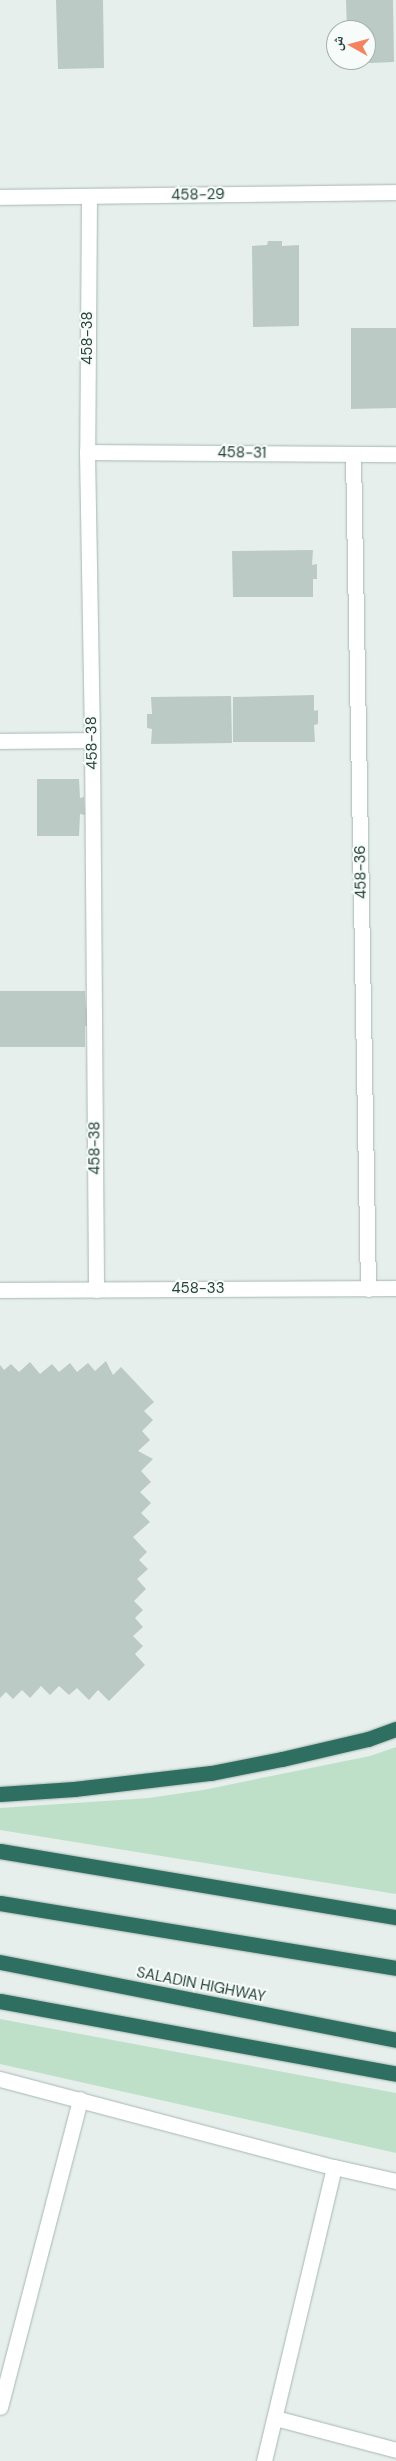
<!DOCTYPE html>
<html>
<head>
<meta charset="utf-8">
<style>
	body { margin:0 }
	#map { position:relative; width:396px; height:2461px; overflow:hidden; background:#e6efeb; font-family:"DM Sans","Noto Naskh Arabic",sans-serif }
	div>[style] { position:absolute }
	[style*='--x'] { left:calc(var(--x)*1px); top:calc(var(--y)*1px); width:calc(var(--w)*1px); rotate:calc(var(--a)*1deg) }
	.green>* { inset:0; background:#bfe0c8 }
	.building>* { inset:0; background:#bbcac4 }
	.roads { filter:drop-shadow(0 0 1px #a8b8b2) drop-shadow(0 0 1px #a8b8b2) }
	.minor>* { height:15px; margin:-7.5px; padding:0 7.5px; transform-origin:7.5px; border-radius:7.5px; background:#fff }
	.motorway>* { height:15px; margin:-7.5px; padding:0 7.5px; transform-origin:7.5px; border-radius:7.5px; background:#2f6f62 }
	span { translate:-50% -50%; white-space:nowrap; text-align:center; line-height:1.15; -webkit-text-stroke:4px #f7fbf9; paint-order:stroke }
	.street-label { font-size:15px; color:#24423a }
	.north { position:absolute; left:326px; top:20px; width:50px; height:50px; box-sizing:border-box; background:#f7fbf9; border:1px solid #a3b1ad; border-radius:50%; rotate:277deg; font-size:14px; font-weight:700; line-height:20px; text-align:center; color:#24423a }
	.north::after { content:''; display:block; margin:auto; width:18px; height:22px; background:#f4845f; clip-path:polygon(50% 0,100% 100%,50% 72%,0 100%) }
</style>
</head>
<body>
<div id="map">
	<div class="green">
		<div style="clip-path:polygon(396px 1747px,396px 1894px,0 1830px,0 1808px,149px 1798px,203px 1790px,370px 1756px)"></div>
		<div style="clip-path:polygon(0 2019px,396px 2093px,396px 2153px,0 2064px)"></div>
	</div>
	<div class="building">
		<div style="clip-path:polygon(56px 0,103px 0,104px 68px,58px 69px)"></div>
		<div style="clip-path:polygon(346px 0,393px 0,394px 62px,348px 64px,347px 60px,366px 60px,366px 30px,347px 30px)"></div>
		<div style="clip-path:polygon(268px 241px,282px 241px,282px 246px,299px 245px,299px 326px,253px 327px,252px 246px,267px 245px)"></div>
		<div style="clip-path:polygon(351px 328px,396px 328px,396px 408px,351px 409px)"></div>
		<div style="clip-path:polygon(313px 550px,312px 565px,317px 564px,317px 579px,313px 579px,313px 597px,233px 597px,232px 551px)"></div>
		<div style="clip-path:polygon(314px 695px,314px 711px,318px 710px,318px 724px,314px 725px,315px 742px,233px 742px,233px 697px)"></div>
		<div style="clip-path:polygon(231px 696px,232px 743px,151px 744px,152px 729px,147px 728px,147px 714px,152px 714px,151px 697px)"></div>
		<div style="clip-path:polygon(37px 779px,79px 779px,80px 798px,84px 797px,85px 815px,80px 814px,79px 836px,37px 836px)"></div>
		<div style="clip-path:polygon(0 991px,85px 991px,86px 1009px,90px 1009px,90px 1026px,85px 1026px,85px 1047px,0 1047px)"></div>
		<div style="clip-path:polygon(106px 1361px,113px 1375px,121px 1367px,154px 1402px,144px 1411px,153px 1420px,142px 1431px,150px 1440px,138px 1451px,153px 1459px,141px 1471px,151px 1482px,140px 1492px,151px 1503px,141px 1513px,150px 1522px,133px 1537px,147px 1552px,139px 1560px,148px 1569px,137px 1579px,146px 1589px,134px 1601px,143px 1610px,135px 1618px,143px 1627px,133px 1636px,143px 1646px,135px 1654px,145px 1665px,109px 1701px,98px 1690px,89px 1700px,77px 1688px,69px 1695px,59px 1686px,50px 1695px,41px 1686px,30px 1698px,22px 1690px,13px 1699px,6px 1692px,0 1698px,0 1365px,4px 1370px,11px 1364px,19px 1372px,30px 1362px,40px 1374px,52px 1364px,59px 1372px,70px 1363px,77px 1372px,88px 1363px,95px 1371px)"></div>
	</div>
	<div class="roads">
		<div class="minor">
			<div style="--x:0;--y:197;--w:396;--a:-0.7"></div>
			<div style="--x:89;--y:197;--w:255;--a:90.4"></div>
			<div style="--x:87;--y:452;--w:288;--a:89"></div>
			<div style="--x:92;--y:740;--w:550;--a:89.58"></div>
			<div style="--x:87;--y:452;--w:309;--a:0.4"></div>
			<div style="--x:353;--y:454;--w:835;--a:88.97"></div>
			<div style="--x:0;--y:741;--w:92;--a:-0.6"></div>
			<div style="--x:0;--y:1290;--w:396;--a:-0.3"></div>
			<div style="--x:0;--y:2079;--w:345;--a:14.8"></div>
			<div style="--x:334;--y:2167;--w:64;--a:12.7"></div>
			<div style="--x:0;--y:2407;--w:318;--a:-75.4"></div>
			<div style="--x:275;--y:2418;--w:125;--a:14.8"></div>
			<div style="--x:264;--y:2461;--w:302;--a:-76.6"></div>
		</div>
		<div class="motorway">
			<div style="--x:0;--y:1794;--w:74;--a:-3.9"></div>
			<div style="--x:74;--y:1789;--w:138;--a:-6.7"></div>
			<div style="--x:211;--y:1773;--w:72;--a:-11.2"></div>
			<div style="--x:282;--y:1759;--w:88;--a:-13.1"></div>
			<div style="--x:368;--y:1739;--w:30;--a:-20"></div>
			<div style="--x:0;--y:1851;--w:401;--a:9.5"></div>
			<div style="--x:0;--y:1903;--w:401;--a:9.3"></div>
			<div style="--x:0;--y:1962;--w:404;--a:11.1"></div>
			<div style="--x:0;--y:2001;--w:403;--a:10.4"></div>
		</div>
	</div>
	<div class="street-label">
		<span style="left:198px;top:195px;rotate:-1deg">458-29</span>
		<span style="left:88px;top:338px;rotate:-90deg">458-38</span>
		<span style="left:242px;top:453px;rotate:1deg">458-31</span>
		<span style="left:92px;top:743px;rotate:-91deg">458-38</span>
		<span style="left:361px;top:872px;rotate:-91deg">458-36</span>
		<span style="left:95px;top:1148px;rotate:-90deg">458-38</span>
		<span style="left:198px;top:1289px">458-33</span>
		<span style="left:201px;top:1985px;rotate:11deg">SALADIN HIGHWAY</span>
	</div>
	<div class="north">ش</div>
</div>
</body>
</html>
